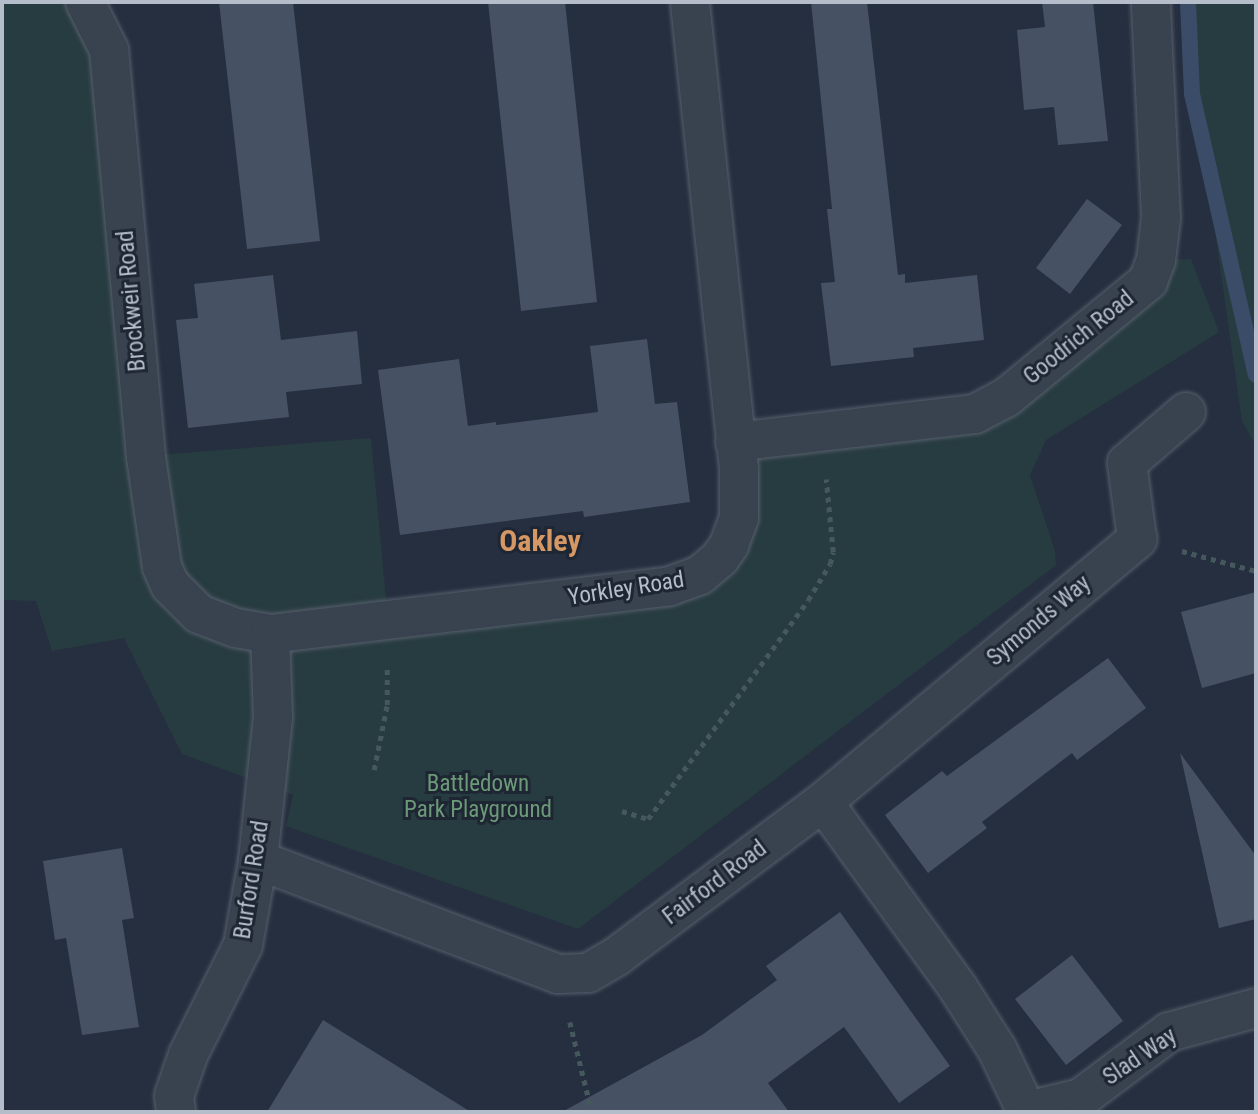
<!DOCTYPE html>
<html>
<head>
<meta charset="utf-8">
<style>
	body { margin:0 }
	#map { position:relative; width:1258px; height:1114px; overflow:hidden; background:#252f3f; font-family:"Roboto Condensed",sans-serif }
	div>[style] { position:absolute }
	[style*='--x'] { left:calc(var(--x)*1px); top:calc(var(--y)*1px); width:calc(var(--w)*1px); rotate:calc(var(--a)*1deg) }
	.green>* { inset:0; background:#273c40 }
	.stream>* { height:16px; margin:-8px; padding:0 8px; transform-origin:8px; border-radius:8px; background:#3a4c68 }
	.building>* { inset:0; background:#465163 }
	.path>* { height:4.5px; margin-top:-2.25px; transform-origin:0; background:repeating-linear-gradient(90deg,#45595d 0 5px,transparent 0 10px) }
	.roads { filter:drop-shadow(0 0 2px #575f6d) drop-shadow(0 0 2px #575f6d) }
	.minor>* { height:38px; margin:-19px; padding:0 19px; transform-origin:19px; border-radius:19px; background:#39424f }
	span { translate:-50% -50%; white-space:nowrap; text-align:center; line-height:1.15; -webkit-text-stroke:6px #1e2634; paint-order:stroke }
	.street-label { font-size:23px; color:#b5bdca }
	.park-label { font-size:23px; color:#6c9a78 }
	.district-label { font-size:30px; color:#d59865; font-weight:700 }
	.frame { position:absolute; inset:0; border:4px solid #b5bdca; pointer-events:none }
</style>
</head>
<body>
<div id="map">
	<div class="green">
		<div style="clip-path:polygon(2px 2px,104px 2px,146px 456px,371px 438px,388px 620px,720px 558px,735px 442px,957px 418px,1156px 260px,1191px 259px,1219px 332px,1046px 440px,1030px 475px,1055px 551px,1056px 565px,578px 929px,286px 826px,293px 795px,182px 754px,124px 638px,52px 651px,36px 601px,2px 600px)"></div>
		<div style="clip-path:polygon(1188px 2px,1256px 2px,1256px 446px,1242px 421px,1201px 133px,1192px 94px)"></div>
	</div>
	<div class="stream">
		<div style="--x:1188;--y:2;--w:92;--a:87.5"></div>
		<div style="--x:1192;--y:94;--w:288;--a:77.2"></div>
	</div>
	<div class="building">
		<div style="clip-path:polygon(219px 2px,293px 2px,320px 241px,247px 249px)"></div>
		<div style="clip-path:polygon(488px 2px,565px 2px,597px 302px,521px 311px)"></div>
		<div style="clip-path:polygon(811px 2px,867px 2px,898px 275px,905px 274px,905px 283px,977px 275px,984px 340px,913px 348px,914px 357px,831px 366px,821px 283px,835px 282px,827px 209px,832px 209px)"></div>
		<div style="clip-path:polygon(1042px 2px,1093px 2px,1108px 141px,1058px 145px,1054px 107px,1024px 110px,1017px 30px,1045px 27px)"></div>
		<div style="clip-path:polygon(1087px 199px,1122px 225px,1070px 294px,1036px 268px)"></div>
		<div style="clip-path:polygon(273px 275px,281px 340px,357px 331px,362px 384px,286px 392px,289px 417px,188px 428px,176px 320px,198px 318px,194px 284px)"></div>
		<div style="clip-path:polygon(647px 339px,655px 404px,677px 402px,690px 502px,584px 517px,583px 511px,400px 535px,378px 370px,459px 359px,468px 426px,496px 422px,496px 425px,598px 412px,590px 346px)"></div>
		<div style="clip-path:polygon(1256px 592px,1256px 673px,1202px 688px,1181px 612px)"></div>
		<div style="clip-path:polygon(1108px 658px,1146px 708px,1077px 760px,1072px 753px,982px 822px,987px 828px,928px 873px,885px 815px,942px 771px,947px 776px)"></div>
		<div style="clip-path:polygon(1180px 753px,1256px 856px,1256px 919px,1219px 928px)"></div>
		<div style="clip-path:polygon(122px 848px,134px 918px,122px 920px,139px 1027px,82px 1035px,66px 938px,55px 940px,43px 861px)"></div>
		<div style="clip-path:polygon(840px 912px,950px 1066px,899px 1103px,844px 1027px,768px 1083px,789px 1112px,562px 1112px,702px 1035px,777px 980px,766px 966px)"></div>
		<div style="clip-path:polygon(1072px 955px,1123px 1021px,1066px 1065px,1015px 999px)"></div>
		<div style="clip-path:polygon(323px 1020px,471px 1112px,267px 1112px)"></div>
	</div>
	<div class="path">
		<div style="--x:1182;--y:551;--w:77;--a:15.1"></div>
		<div style="--x:374;--y:770;--w:66;--a:-78.7"></div>
		<div style="--x:387;--y:705;--w:38;--a:-90"></div>
		<div style="--x:622;--y:811;--w:27;--a:17"></div>
		<div style="--x:648;--y:819;--w:271;--a:-53.8"></div>
		<div style="--x:808;--y:600;--w:42;--a:-58.6"></div>
		<div style="--x:830;--y:564;--w:12;--a:-76"></div>
		<div style="--x:833;--y:552;--w:73;--a:-95.5"></div>
		<div style="--x:570;--y:1022;--w:93;--a:76.3"></div>
	</div>
	<div class="roads">
		<div class="minor">
			<div style="--x:85;--y:2;--w:54;--a:63.4"></div>
			<div style="--x:109;--y:50;--w:409;--a:84.8"></div>
			<div style="--x:146;--y:457;--w:111;--a:81.7"></div>
			<div style="--x:162;--y:567;--w:20;--a:66"></div>
			<div style="--x:170;--y:585;--w:41;--a:45"></div>
			<div style="--x:199;--y:614;--w:40;--a:21"></div>
			<div style="--x:236;--y:628;--w:35;--a:10"></div>
			<div style="--x:270;--y:634;--w:403;--a:-6.8"></div>
			<div style="--x:670;--y:586;--w:32;--a:-20"></div>
			<div style="--x:700;--y:575;--w:26;--a:-40"></div>
			<div style="--x:720;--y:558;--w:16;--a:-55"></div>
			<div style="--x:729;--y:545;--w:29;--a:-70"></div>
			<div style="--x:739;--y:518;--w:49;--a:-90"></div>
			<div style="--x:739;--y:469;--w:470;--a:-96"></div>
			<div style="--x:735;--y:442;--w:242;--a:-6.7"></div>
			<div style="--x:975;--y:414;--w:36;--a:-28"></div>
			<div style="--x:1007;--y:397;--w:183;--a:-39.4"></div>
			<div style="--x:1148;--y:281;--w:22;--a:-69"></div>
			<div style="--x:1156;--y:260;--w:42;--a:-83.2"></div>
			<div style="--x:1161;--y:218;--w:216;--a:-92.7"></div>
			<div style="--x:823;--y:802;--w:230;--a:54"></div>
			<div style="--x:958;--y:988;--w:72;--a:57.4"></div>
			<div style="--x:997;--y:1049;--w:70;--a:64.5"></div>
			<div style="--x:258;--y:860;--w:321;--a:20.8"></div>
			<div style="--x:558;--y:974;--w:30;--a:-2"></div>
			<div style="--x:588;--y:973;--w:34;--a:-30"></div>
			<div style="--x:617;--y:956;--w:257;--a:-36.8"></div>
			<div style="--x:823;--y:802;--w:410;--a:-39.9"></div>
			<div style="--x:1137;--y:539;--w:77;--a:-97.5"></div>
			<div style="--x:1127;--y:463;--w:78;--a:-40.8"></div>
			<div style="--x:1027;--y:1111;--w:56;--a:-13.5"></div>
			<div style="--x:1081;--y:1098;--w:110;--a:-36.9"></div>
			<div style="--x:1169;--y:1032;--w:90;--a:-15.4"></div>
			<div style="--x:176;--y:1112;--w:16;--a:-97"></div>
			<div style="--x:174;--y:1096;--w:43;--a:-71.1"></div>
			<div style="--x:188;--y:1055;--w:123;--a:-63.4"></div>
			<div style="--x:243;--y:945;--w:86;--a:-80"></div>
			<div style="--x:258;--y:860;--w:143;--a:-84"></div>
			<div style="--x:273;--y:718;--w:84;--a:-92"></div>
		</div>
	</div>
	<div class="street-label">
		<span style="left:132px;top:301px;rotate:-95deg">Brockweir Road</span>
		<span style="left:1079px;top:338px;rotate:-39deg">Goodrich Road</span>
		<span style="left:626px;top:589px;rotate:-9deg">Yorkley Road</span>
		<span style="left:1039px;top:621px;rotate:-40deg">Symonds Way</span>
		<span style="left:252px;top:880px;rotate:-81deg">Burford Road</span>
		<span style="left:715px;top:883px;rotate:-37deg">Fairford Road</span>
		<span style="left:1140px;top:1057px;rotate:-34deg">Slad Way</span>
	</div>
	<div class="park-label">
		<span style="left:478px;top:797px">Battledown<br>Park Playground</span>
	</div>
	<div class="district-label">
		<span style="left:540px;top:541px">Oakley</span>
	</div>
	<div class="frame"></div>
</div>
</body>
</html>
